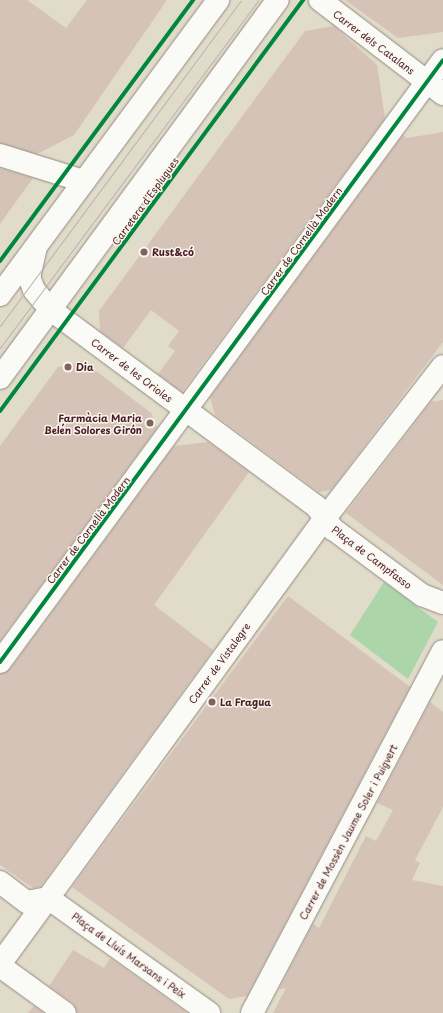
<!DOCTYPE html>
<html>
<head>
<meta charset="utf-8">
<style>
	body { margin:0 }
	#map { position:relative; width:443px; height:1013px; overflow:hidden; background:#e1dbc9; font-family:"Playpen Sans",sans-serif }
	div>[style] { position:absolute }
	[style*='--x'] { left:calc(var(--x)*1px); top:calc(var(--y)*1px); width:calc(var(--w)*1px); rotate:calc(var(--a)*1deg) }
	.green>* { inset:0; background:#acd5aa }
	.building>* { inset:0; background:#d5c3b7 }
	.roads { filter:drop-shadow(0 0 1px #958a83) drop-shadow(0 0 1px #958a83) }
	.minor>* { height:22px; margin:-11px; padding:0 11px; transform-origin:11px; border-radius:11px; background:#fafaf7 }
	.tram>* { height:1px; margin:-0.5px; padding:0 0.5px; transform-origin:0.5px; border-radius:0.5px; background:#b8b2b1 }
	.cycleway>* { height:4px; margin:-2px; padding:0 2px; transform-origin:2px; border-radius:2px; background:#00873e }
	.dots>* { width:11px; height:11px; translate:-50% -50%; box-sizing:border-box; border:2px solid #fbf7ec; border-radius:50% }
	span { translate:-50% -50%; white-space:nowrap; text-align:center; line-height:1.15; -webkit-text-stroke:3px #fbf7ec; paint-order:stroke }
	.street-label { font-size:10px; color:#4a1f2b }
	.poi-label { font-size:10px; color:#4a1f2b; font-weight:700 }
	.left { translate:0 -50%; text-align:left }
	.right { translate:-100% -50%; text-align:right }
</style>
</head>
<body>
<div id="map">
	<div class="green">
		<div style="clip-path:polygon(384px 582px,438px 622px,408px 679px,350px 635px)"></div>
	</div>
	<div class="building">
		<div style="clip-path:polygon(0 0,27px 0,66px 28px,87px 0,167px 0,74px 135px,37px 154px,0 143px)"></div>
		<div style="clip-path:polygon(345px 0,443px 0,443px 32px,398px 38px)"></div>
		<div style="clip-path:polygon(334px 26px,377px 65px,385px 118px,182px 392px,158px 374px,175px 351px,168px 346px,179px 331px,151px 310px,123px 348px,100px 331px,99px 311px,305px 31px)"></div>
		<div style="clip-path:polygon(443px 132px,443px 342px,331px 490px,319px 492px,215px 415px,210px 397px,403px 135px,407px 138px)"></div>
		<div style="clip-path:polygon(0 168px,33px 178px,0 224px)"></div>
		<div style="clip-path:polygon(83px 361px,151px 413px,157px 428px,0 641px,0 446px,58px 367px)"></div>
		<div style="clip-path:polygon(443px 400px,443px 585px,346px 513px,431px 402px)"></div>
		<div style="clip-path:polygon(208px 442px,249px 472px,154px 605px,213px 650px,51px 872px,40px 887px,33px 888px,0 865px,0 674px,10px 669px,174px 446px)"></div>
		<div style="clip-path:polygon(288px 596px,410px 687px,247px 996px,229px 999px,72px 887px)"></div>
		<div style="clip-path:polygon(430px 702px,443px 712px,443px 807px,415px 860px,420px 863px,412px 880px,443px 886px,443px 1013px,273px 1013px,286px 988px,279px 989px,313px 924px,319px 928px,366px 836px,376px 841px,393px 810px,377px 803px)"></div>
		<div style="clip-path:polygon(73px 950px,104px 968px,110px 958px,187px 1013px,77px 1013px,73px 1003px,49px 986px)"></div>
		<div style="clip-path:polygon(34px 1006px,44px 1013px,28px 1013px)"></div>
	</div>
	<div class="roads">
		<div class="minor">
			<div style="--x:320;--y:0;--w:155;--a:37.4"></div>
			<div style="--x:0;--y:155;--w:87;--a:17.4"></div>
			<div style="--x:36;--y:247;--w:31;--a:103"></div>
			<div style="--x:29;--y:277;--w:14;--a:69"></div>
			<div style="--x:34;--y:290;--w:26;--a:50"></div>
			<div style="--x:51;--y:310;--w:330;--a:36.5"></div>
			<div style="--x:316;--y:506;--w:29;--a:54"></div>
			<div style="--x:333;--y:529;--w:111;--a:36.6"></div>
			<div style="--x:422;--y:595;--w:22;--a:21"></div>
			<div style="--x:0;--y:295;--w:367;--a:-53.5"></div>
			<div style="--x:0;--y:378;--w:469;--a:-53.7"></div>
			<div style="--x:0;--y:662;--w:747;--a:-53.65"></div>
			<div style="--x:0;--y:882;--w:34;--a:37"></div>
			<div style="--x:27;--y:902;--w:21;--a:-11"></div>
			<div style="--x:48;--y:898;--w:198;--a:35.5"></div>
			<div style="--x:0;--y:964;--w:552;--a:-53.92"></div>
			<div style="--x:325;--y:518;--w:192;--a:-52.2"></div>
			<div style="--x:0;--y:966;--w:80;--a:35.9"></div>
			<div style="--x:252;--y:1013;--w:409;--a:-62.2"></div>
		</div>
	</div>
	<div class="tram">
		<div style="--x:0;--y:326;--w:405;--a:-53.5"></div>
		<div style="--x:0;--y:348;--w:433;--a:-53.4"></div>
	</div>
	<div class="cycleway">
		<div style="--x:0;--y:261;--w:325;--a:-53.5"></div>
		<div style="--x:0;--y:411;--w:511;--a:-53.6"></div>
		<div style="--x:0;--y:662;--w:747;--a:-53.65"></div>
	</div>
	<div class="dots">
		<div style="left:144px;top:252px;background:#7f6162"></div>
		<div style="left:68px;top:367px;background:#7f6162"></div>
		<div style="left:150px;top:423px;background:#7f6162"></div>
		<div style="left:212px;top:702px;background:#7f6162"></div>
	</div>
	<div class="street-label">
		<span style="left:374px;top:42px;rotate:37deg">Carrer dels Catalans</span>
		<span style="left:145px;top:201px;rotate:-54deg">Carretera d'Esplugues</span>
		<span style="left:301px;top:241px;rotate:-54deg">Carrer de Cornellà Modern</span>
		<span style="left:132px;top:370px;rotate:37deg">Carrer de les Orioles</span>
		<span style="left:88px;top:530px;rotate:-53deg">Carrer de Cornellà Modern</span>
		<span style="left:372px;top:557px;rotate:37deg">Plaça de Campfasso</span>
		<span style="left:219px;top:663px;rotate:-54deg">Carrer de Vistalegre</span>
		<span style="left:348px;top:832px;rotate:-62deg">Carrer de Mossèn Jaume Soler i Puigvert</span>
		<span style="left:129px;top:955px;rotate:36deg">Plaça de Lluís Marsans i Peix</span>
	</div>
	<div class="poi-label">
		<span class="left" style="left:152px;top:252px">Rust&amp;có</span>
		<span class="left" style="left:76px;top:367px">Dia</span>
		<span class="right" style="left:142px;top:423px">Farmàcia Maria<br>Belén Solores Girón</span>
		<span class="left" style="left:220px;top:702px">La Fragua</span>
	</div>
</div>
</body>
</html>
